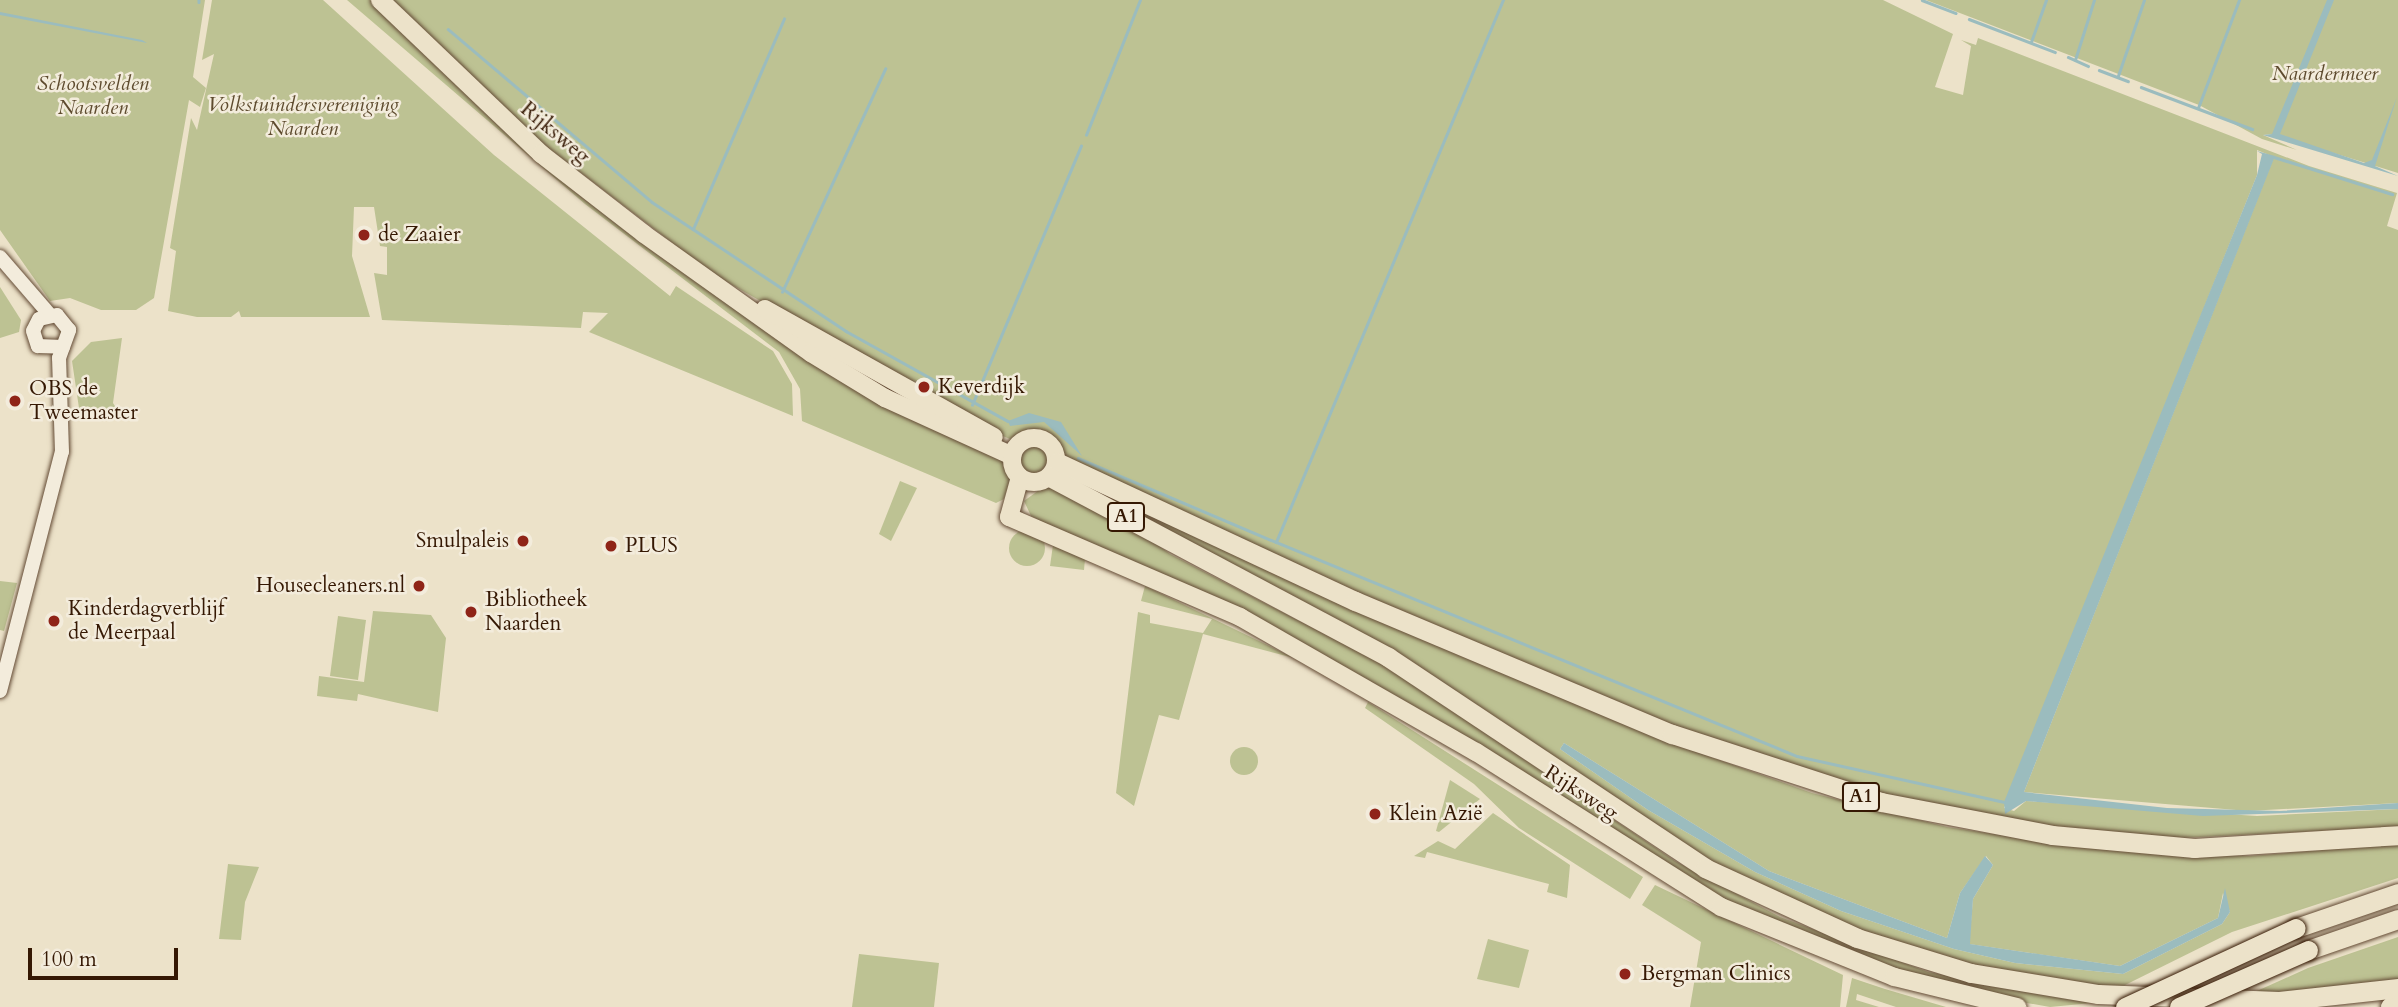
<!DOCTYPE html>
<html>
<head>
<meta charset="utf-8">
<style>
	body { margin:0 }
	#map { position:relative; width:2398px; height:1007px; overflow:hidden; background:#ece2c9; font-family:Cardo,serif }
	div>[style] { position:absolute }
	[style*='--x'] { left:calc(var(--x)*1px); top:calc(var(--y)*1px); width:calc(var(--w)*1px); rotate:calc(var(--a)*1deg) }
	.green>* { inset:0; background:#bdc293 }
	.round { border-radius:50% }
	.water>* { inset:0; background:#9bbcbe }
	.stream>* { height:2.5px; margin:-1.25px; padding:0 1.25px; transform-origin:1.25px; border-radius:1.25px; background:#9bbcbe }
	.roads { filter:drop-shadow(0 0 2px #634a34) drop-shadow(0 0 2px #634a34) }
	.minor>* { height:14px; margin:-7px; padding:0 7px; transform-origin:7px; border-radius:7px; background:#f3ecdc }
	.major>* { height:18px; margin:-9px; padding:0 9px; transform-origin:9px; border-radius:9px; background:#ece2c9 }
	.major>.ring { margin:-9px; padding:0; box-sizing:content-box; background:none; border:18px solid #ece2c9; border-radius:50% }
	.highway>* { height:19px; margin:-9.5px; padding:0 9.5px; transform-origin:9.5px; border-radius:9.5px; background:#ece2c9 }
	.bridges { filter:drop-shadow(0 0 2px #351803) drop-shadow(0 0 2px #351803) }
	.highway-bridge>* { height:19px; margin:-9.5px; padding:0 9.5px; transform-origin:9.5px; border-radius:9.5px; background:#ece2c9 }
	.dots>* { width:19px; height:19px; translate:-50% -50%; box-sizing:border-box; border:4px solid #f3ecdc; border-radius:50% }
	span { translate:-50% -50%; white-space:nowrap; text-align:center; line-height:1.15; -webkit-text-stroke:5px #f3ecdc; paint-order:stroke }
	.shield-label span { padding:2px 5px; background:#f3ecdc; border:2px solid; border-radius:5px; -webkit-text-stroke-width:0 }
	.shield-label { font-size:19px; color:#351803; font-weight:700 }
	.park-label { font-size:21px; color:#5e4b2e; font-style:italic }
	.street-label { font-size:21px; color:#351803 }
	.poi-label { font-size:21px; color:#351803 }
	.left { translate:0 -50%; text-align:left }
	.right { translate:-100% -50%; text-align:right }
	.scale { position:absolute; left:28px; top:948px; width:150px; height:32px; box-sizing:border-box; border:4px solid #351803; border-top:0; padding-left:9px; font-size:21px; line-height:24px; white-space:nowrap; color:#351803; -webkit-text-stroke:5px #f3ecdc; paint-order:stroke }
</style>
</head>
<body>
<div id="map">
	<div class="green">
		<div style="clip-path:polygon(0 0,205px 0,193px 77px,206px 88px,200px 107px,189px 100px,154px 298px,136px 310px,101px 310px,70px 298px,50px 301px,0 230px)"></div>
		<div style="clip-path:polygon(212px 0,323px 0,494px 155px,670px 296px,676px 286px,773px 351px,792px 384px,793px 416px,589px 332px,608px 313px,583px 312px,581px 328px,382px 320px,374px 273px,387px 275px,387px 247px,380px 246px,374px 207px,354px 207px,352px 256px,370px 317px,241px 317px,239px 311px,231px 317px,197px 317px,168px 311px,176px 251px,170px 248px,191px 118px,197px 130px,214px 54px,202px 60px)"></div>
		<div style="clip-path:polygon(347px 0,371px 0,707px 285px,1007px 462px,1011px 476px,1004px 499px,996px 503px,802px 421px,800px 389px,779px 352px,585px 204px)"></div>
		<div style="clip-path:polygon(391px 0,1883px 0,1953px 34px,1935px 87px,1963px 95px,1971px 46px,1961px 40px,1976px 45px,1978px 38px,2309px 166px,2397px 193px,2387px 226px,2398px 230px,2398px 803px,2248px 811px,2024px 792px,2274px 157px,2257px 150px,2257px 175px,2004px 808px,2014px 811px,2026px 801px,2257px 816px,2398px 809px,2398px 827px,2181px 838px,2071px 829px,1900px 799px,1738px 751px,1386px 610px,1061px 454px,1045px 435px,1010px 439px,993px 432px,917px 382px,894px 377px,713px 274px,504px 114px)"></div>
		<div style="clip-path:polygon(1926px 0,2398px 0,2398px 173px,2272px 134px,2263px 135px,2297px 150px,2262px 139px,2199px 105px)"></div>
		<div style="clip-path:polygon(0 287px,21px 320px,19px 332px,0 338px)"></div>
		<div style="clip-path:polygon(122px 338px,113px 403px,120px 414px,79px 408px,72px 361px,91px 342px)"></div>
		<div class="round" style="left:1018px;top:444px;width:32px;height:32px"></div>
		<div style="clip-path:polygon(evenodd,1060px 471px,1261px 568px,1669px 742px,1812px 793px,1947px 827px,2087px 848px,2250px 856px,2398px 844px,2398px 878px,2232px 932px,2117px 989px,2004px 973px,1893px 945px,1707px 862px,1060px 471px,1564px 743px,1769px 871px,1947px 938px,1960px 893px,1986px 856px,1993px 865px,1973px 899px,1969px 944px,2120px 966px,2218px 918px,2223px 893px,2230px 912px,2222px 924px,2123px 974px,2015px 963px,1954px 949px,1841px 911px,1755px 872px,1648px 810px,1560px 749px,1564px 743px)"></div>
		<div style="clip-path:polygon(900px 481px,917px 488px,891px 541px,879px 534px)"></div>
		<div style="clip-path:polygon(1046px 485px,1106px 506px,1170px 554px,1386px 666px,1675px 861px,1780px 917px,1928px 972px,2092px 1003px,2050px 1007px,1981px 995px,1881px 968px,1708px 892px,1517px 771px,1031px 516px,1024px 501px)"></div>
		<div class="round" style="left:1009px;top:530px;width:36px;height:36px"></div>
		<div style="clip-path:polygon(1053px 545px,1085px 559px,1084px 570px,1050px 566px)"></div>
		<div style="clip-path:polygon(0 581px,17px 583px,4px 631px,0 630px)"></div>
		<div style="clip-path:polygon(1145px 586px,1168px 597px,1294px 658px,1203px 634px,1179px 720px,1159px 715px,1134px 806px,1116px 793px,1138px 612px,1150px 615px,1150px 623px,1203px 633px,1212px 619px,1141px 601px)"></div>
		<div style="clip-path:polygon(373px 611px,431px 615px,446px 638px,438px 712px,358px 694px,357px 701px,317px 696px,319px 676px,364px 682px)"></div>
		<div style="clip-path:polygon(338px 616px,366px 620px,358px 680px,330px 676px)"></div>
		<div style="clip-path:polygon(1368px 702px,1643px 877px,1630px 899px,1519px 828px,1474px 784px,1365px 708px)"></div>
		<div class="round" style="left:1230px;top:747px;width:28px;height:28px"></div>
		<div style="clip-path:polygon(1450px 780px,1480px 799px,1439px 832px,1436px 831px)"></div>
		<div style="clip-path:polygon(1493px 813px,1570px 865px,1567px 898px,1547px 892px,1549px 884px,1427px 852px,1425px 858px,1414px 856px,1438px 841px,1455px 849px)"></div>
		<div style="clip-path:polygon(228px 864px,259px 867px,245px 902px,241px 940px,219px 939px)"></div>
		<div style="clip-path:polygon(1655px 885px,1843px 975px,1840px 1007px,1690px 1007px,1701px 942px,1642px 905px)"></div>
		<div style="clip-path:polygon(2398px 937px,2398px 981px,2248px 995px,2308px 968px)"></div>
		<div style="clip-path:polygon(1488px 939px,1529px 950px,1519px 988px,1477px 979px)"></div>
		<div style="clip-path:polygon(859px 954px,939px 963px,934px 1007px,852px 1007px)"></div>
		<div style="clip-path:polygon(1852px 978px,1885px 989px,1946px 1007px,1896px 1007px,1857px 994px,1856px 1000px,1879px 1007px,1846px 1007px)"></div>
	</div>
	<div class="water">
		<div style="clip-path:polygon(2327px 0,2334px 0,2280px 134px,2364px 163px,2372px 160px,2397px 97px,2375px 166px,2398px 176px,2263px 135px,2272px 134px)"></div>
		<div style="clip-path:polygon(0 12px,142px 40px,147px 43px,0 15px)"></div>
		<div style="clip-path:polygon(2257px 151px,2275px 156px,2024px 792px,2167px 808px,2280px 811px,2398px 803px,2398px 809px,2203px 816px,2026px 801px,2005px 814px,2004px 802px,2257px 175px,2262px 154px)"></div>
		<div style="clip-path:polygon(1029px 413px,1061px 422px,1082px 456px,1044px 422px,1010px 426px,1008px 421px)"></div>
		<div style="clip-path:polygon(1564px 743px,1769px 871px,1947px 938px,1960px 893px,1985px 856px,1993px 865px,1973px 899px,1970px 944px,2120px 966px,2218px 918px,2225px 888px,2230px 912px,2222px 924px,2123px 974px,2015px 963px,1954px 949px,1841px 911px,1755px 872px,1648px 810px,1560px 749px)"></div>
	</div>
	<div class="stream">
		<div style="--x:199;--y:0;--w:2;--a:90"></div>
		<div style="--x:1922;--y:0;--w:36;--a:21"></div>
		<div style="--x:1969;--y:19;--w:92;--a:21"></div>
		<div style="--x:448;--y:29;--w:267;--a:40.3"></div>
		<div style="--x:652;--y:202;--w:49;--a:33.4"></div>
		<div style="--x:693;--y:229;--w:229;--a:-66.6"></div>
		<div style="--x:2031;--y:42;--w:45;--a:-70.3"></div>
		<div style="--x:2068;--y:57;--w:22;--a:24"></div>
		<div style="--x:2075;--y:60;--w:63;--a:-72.4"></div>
		<div style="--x:2099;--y:70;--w:31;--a:21"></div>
		<div style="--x:2118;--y:76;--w:80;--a:-71.1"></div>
		<div style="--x:2141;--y:87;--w:119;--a:20.7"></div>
		<div style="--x:2198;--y:108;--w:116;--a:-69.2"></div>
		<div style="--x:1086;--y:135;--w:145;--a:-68.2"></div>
		<div style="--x:2274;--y:157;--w:124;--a:17.4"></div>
		<div style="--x:693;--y:229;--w:184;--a:33.7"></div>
		<div style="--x:846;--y:331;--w:185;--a:29.1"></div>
		<div style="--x:782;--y:292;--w:246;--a:-65.2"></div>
		<div style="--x:972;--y:405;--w:281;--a:-67.2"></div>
		<div style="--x:1078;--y:458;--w:215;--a:23"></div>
		<div style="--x:1276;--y:542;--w:588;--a:-67.28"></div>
		<div style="--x:1276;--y:542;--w:563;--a:22.33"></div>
		<div style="--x:1797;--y:756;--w:212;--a:12.5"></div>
	</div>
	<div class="roads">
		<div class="minor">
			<div style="--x:0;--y:257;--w:77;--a:49.2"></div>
			<div style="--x:0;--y:691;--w:247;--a:-75.5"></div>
			<div style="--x:62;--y:452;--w:94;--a:-91.8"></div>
			<div style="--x:59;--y:358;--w:30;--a:-70"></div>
			<div style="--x:69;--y:330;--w:19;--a:-129"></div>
			<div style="--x:57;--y:315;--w:18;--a:167"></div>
			<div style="--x:39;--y:319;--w:13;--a:117"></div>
			<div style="--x:33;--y:331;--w:16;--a:72"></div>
			<div style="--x:38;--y:346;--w:25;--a:2"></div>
		</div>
		<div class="major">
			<div style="--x:380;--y:0;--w:223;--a:43.7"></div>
			<div style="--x:541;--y:154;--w:130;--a:37.8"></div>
			<div style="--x:644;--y:234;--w:205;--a:35.5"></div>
			<div style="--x:811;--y:353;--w:87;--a:31.3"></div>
			<div style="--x:885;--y:398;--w:140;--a:24.5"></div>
			<div style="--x:765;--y:309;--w:262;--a:29.2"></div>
			<div class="ring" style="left:1012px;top:438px;width:26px;height:26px"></div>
			<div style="--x:1009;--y:517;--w:252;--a:23.4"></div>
			<div style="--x:1240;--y:617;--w:272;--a:29.8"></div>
			<div style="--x:1476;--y:752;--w:290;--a:32.3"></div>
			<div style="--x:1721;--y:907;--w:187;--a:22"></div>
			<div style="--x:1894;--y:977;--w:127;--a:13.7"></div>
			<div style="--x:1009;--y:517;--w:41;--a:-74.6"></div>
			<div style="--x:2390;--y:1007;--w:8;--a:-7"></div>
		</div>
		<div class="highway">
			<div style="--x:1057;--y:462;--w:329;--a:25"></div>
			<div style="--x:1355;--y:601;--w:344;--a:22.8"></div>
			<div style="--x:1672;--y:734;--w:220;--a:18"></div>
			<div style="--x:1881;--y:802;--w:174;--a:10.9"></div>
			<div style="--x:2052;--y:835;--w:143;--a:5.2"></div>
			<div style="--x:2194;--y:848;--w:204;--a:-3.6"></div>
			<div style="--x:1050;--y:477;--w:383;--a:28"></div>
			<div style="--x:1388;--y:657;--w:381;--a:33.6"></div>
			<div style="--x:1705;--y:868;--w:167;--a:24.7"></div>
			<div style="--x:1857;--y:938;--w:119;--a:17.1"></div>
			<div style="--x:1971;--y:973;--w:129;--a:9.4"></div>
			<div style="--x:2098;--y:994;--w:181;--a:2.2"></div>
			<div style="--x:2279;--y:1001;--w:120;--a:-6.2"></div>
			<div style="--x:2296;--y:928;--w:108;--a:-18.9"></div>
			<div style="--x:2308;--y:950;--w:95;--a:-19"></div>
		</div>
	</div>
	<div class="bridges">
		<div class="highway-bridge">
			<div style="--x:2125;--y:1007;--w:188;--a:-24.8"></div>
			<div style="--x:2179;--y:1007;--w:141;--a:-23.8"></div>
		</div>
	</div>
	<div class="dots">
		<div style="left:364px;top:235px;background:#8f2418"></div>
		<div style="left:924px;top:387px;background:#8f2418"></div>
		<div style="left:15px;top:401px;background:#8f2418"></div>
		<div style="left:523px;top:541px;background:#8f2418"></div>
		<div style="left:611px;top:546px;background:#8f2418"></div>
		<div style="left:419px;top:586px;background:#8f2418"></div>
		<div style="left:471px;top:612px;background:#8f2418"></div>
		<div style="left:54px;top:621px;background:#8f2418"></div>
		<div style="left:1375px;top:814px;background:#8f2418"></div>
		<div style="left:1625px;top:974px;background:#8f2418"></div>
	</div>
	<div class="shield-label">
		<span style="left:1126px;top:517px">A1</span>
		<span style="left:1861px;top:797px">A1</span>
	</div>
	<div class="park-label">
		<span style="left:2325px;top:74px">Naardermeer</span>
		<span style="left:93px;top:96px">Schootsvelden<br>Naarden</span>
		<span style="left:303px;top:117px">Volkstuindersvereniging<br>Naarden</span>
	</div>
	<div class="street-label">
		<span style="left:555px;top:133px;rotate:40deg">Rijksweg</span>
		<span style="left:1581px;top:793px;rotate:33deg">Rijksweg</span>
	</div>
	<div class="poi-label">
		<span class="left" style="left:378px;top:235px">de Zaaier</span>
		<span class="left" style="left:938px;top:387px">Keverdijk</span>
		<span class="left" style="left:29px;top:401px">OBS de<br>Tweemaster</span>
		<span class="right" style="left:509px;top:541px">Smulpaleis</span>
		<span class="left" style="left:625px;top:546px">PLUS</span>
		<span class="right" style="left:405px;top:586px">Housecleaners.nl</span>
		<span class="left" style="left:485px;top:612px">Bibliotheek<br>Naarden</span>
		<span class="left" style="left:68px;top:621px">Kinderdagverblijf<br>de Meerpaal</span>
		<span class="left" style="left:1389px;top:814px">Klein Azië</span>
		<span class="left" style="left:1641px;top:974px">Bergman Clinics</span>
	</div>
	<div class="scale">100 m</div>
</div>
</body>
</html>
